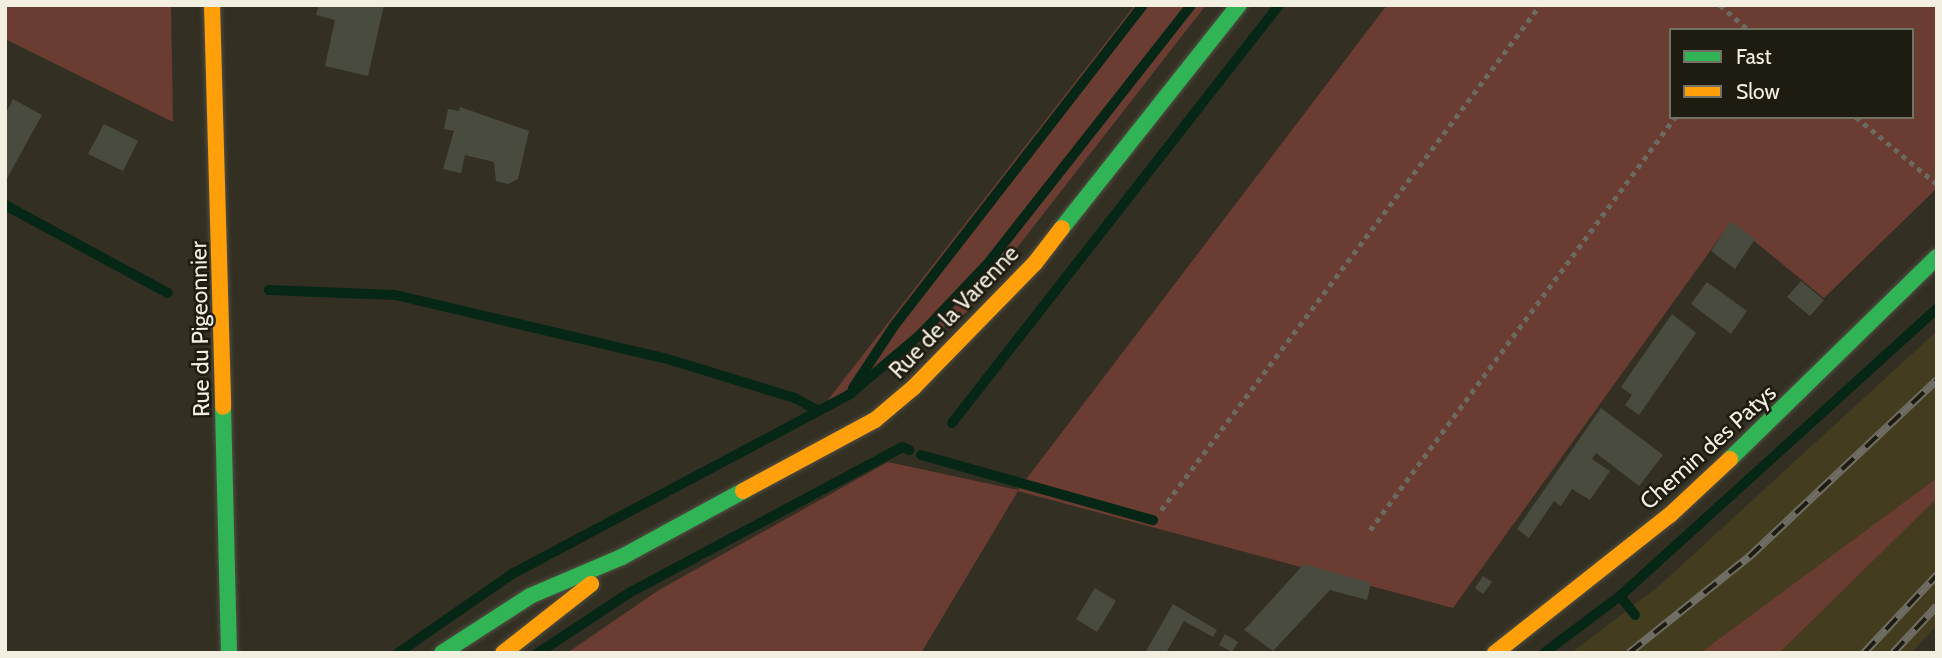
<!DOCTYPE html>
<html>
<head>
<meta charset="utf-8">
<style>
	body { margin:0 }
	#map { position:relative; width:1942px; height:658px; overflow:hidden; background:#333023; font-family:Cabin,sans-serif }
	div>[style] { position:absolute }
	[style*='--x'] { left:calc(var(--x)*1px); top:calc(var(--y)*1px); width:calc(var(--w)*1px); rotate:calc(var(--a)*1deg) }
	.built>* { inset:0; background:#433c1f }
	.green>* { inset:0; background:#6b3c31 }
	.stream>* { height:10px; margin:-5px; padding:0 5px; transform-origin:5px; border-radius:5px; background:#062715 }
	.building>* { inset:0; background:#4a4b3f }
	.path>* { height:4.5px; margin-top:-2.25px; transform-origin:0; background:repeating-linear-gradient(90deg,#6c695f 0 5px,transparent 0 10px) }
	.roads { filter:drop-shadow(0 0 2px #514e43) drop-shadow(0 0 2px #514e43) }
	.fast>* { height:16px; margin:-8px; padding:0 8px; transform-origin:8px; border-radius:8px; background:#30b455 }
	.slow>* { height:16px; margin:-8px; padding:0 8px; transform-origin:8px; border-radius:8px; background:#ff9f0a }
	.rail>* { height:8px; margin-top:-4px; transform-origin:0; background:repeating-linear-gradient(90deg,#1e1c11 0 16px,#706d64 0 32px); box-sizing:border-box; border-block:2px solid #706d64 }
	span { translate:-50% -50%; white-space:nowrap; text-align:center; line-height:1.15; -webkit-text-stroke:5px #1e1c11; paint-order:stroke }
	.street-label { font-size:23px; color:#f2eee0 }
	.frame { position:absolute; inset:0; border:7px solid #f2eee0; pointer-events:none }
	.legend { position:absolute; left:1669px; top:28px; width:245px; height:91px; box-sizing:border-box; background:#1e1c11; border:2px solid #737064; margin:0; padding:9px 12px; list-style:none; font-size:21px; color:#f2eee0 }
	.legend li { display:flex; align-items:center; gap:14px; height:35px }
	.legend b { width:35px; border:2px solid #737064 }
</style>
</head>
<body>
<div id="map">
	<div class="built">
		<div style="clip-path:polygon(1937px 331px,1937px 625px,1911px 653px,1571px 653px,1659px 586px)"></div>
	</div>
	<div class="green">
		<div style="clip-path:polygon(5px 5px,171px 5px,173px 122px,5px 39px)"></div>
		<div style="clip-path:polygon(1135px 5px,1206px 5px,967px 312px,824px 405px)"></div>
		<div style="clip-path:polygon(evenodd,1387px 5px,1937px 5px,1937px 188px,1824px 298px,1731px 222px,1453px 608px,1018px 491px,921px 653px,567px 653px,659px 590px,888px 462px,1018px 490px,1387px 5px,1671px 30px,1912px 30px,1912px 117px,1671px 117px,1671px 30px)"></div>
		<div style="clip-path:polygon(1937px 478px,1937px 498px,1779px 653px,1700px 653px)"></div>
	</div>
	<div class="stream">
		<div style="--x:5;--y:205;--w:185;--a:28.4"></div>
		<div style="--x:269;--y:290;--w:126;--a:2.3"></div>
		<div style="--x:395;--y:295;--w:276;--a:13.2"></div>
		<div style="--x:664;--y:358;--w:137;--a:17"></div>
		<div style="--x:795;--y:398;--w:26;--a:29"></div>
		<div style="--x:853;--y:388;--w:74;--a:-56.5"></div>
		<div style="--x:894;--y:326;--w:406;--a:-52.2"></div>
		<div style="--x:952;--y:423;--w:531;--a:-51.96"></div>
		<div style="--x:921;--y:455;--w:241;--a:15.7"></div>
		<div style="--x:1635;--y:615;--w:24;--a:-128"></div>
		<div style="--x:1620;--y:596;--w:428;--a:-42.2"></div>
		<div style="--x:398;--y:653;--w:139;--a:-34.7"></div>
		<div style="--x:512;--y:574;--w:383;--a:-28"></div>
		<div style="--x:850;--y:394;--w:93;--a:-40.2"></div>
		<div style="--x:921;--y:334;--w:99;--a:-46.6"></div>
		<div style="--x:989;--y:262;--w:327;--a:-51.8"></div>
		<div style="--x:538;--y:653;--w:109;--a:-33.4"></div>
		<div style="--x:629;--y:593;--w:310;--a:-28.1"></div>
		<div style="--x:902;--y:447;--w:8;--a:23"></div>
		<div style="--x:1544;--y:653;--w:95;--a:-36.9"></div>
	</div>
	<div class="building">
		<div style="clip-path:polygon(319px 5px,384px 5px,368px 76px,325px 66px,335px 20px,316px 15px)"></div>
		<div style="clip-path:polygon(13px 99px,42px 115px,5px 182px,5px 115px)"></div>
		<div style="clip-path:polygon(460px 107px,529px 131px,518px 179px,508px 184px,496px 181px,494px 162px,465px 155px,461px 173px,443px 169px,454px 131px,444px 129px,448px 109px,459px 111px)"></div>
		<div style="clip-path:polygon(104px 124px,138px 141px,123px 171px,88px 154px)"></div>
		<div style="clip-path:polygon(1731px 221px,1755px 239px,1735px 269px,1711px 251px)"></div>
		<div style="clip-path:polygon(1801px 281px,1824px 300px,1810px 316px,1787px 297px)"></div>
		<div style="clip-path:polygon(1707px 282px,1747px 311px,1731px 334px,1691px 304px)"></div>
		<div style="clip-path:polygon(1672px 314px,1696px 333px,1639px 415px,1625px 405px,1632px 395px,1621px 387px)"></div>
		<div style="clip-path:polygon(1601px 408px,1663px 455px,1639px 486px,1596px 453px,1592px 459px,1610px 471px,1590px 500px,1572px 489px,1561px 506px,1554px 501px,1529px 538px,1517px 529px)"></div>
		<div style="clip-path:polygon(1304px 564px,1371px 583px,1367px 600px,1330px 590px,1273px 651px,1244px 630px)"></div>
		<div style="clip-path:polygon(1483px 576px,1492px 582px,1483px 594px,1475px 588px)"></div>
		<div style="clip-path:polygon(1095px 588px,1116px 601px,1097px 632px,1076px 619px)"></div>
		<div style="clip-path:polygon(1173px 604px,1217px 630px,1213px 637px,1184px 621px,1166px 653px,1145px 653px)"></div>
		<div style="clip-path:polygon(1225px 634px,1238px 642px,1232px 652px,1219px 645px)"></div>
	</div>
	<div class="path">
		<div style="--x:1720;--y:5;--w:38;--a:41"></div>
		<div style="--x:1856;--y:117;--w:105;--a:39.6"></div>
		<div style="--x:1161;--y:510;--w:631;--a:-53.11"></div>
		<div style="--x:1370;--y:530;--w:513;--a:-53.55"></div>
	</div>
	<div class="roads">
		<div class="fast">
			<div style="--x:1062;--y:228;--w:285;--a:-51.6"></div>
			<div style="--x:223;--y:407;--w:246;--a:88.6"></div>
			<div style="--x:1730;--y:459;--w:289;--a:-44.3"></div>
			<div style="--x:442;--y:653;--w:105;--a:-32.9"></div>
			<div style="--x:530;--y:596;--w:100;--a:-23"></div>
			<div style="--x:622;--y:557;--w:138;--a:-28.6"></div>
		</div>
		<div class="slow">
			<div style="--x:212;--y:5;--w:402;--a:88.4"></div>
			<div style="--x:743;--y:491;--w:150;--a:-28.3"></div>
			<div style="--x:875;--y:420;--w:51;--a:-40.2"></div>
			<div style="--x:914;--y:387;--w:173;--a:-45.7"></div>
			<div style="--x:1035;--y:263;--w:44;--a:-52.4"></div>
			<div style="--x:503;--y:653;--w:112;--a:-38.1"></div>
			<div style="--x:1495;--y:653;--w:223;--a:-38.3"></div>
			<div style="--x:1670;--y:515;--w:82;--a:-43"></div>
		</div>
	</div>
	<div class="rail">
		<div style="--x:1629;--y:653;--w:154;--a:-38.7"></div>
		<div style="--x:1749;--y:557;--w:258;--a:-43.3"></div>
		<div style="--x:1864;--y:653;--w:107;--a:-46.9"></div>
		<div style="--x:1893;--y:653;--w:64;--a:-46.9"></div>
	</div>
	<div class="street-label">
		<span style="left:954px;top:312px;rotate:-46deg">Rue de la Varenne</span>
		<span style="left:200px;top:329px;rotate:-91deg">Rue du Pigeonnier</span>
		<span style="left:1708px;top:447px;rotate:-42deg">Chemin des Patys</span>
	</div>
	<div class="frame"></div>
	<ul class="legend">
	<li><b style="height:9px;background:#30b455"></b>Fast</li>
	<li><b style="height:9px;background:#ff9f0a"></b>Slow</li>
	</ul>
</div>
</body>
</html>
